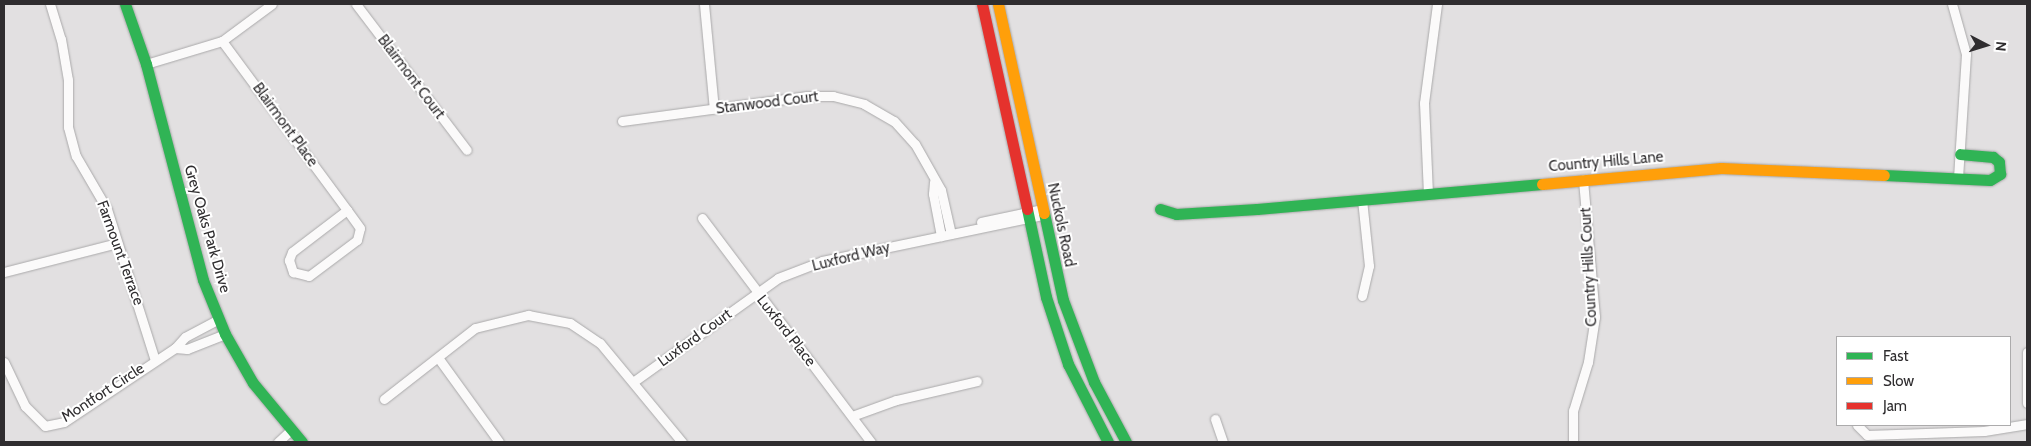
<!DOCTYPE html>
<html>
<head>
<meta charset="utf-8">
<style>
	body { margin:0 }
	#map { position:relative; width:2031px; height:446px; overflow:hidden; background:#e2e0e1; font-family:Cabin,sans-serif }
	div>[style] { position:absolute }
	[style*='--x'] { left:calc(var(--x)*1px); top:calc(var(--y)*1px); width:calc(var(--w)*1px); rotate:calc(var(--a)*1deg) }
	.roads { filter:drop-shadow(0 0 1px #aaa9aa) drop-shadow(0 0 1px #aaa9aa) }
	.street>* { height:9px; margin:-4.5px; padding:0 4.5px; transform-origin:4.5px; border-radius:4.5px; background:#fbfafa }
	.fast>* { height:11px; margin:-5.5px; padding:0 5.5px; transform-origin:5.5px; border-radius:5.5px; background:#30b455 }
	.slow>* { height:11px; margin:-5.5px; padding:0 5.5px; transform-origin:5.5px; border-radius:5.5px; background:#ff9f0a }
	.jam>* { height:11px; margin:-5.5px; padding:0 5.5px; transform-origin:5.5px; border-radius:5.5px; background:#e5322d }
	span { translate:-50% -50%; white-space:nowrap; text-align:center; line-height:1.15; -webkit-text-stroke:4px #fff; paint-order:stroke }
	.street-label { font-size:15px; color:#2f2d2f }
	.frame { position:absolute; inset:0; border:5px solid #2f2d2f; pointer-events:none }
	.legend { position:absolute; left:1836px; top:336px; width:175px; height:90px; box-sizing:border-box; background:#fff; border:1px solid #acabac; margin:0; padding:6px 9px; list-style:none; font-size:15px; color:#2f2d2f }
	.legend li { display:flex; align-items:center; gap:10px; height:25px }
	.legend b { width:25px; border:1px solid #acabac }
	.north { position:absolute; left:1961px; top:20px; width:50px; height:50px; -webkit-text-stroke:4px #fff; paint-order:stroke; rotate:95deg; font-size:14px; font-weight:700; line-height:20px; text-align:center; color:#2f2d2f }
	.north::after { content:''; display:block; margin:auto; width:18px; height:22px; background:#2f2d2f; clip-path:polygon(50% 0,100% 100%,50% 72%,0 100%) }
</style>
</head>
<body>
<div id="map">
	<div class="roads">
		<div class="street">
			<div style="--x:50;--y:4;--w:37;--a:73"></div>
			<div style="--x:61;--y:39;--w:42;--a:80.3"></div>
			<div style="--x:68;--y:80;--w:47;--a:90"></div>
			<div style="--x:68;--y:127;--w:30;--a:75"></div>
			<div style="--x:76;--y:156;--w:61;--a:59.7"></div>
			<div style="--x:107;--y:209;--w:158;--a:72.4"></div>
			<div style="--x:356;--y:4;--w:183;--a:52.8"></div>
			<div style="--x:704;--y:4;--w:105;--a:84.6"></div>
			<div style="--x:1952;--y:4;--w:52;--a:74.4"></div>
			<div style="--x:1966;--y:54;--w:124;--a:93.7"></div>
			<div style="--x:222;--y:41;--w:210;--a:53.5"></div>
			<div style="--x:347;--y:210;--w:69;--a:142.6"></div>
			<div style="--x:292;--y:252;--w:9;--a:111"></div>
			<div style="--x:289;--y:260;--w:13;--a:72"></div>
			<div style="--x:293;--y:272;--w:16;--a:14"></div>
			<div style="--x:309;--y:276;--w:60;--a:-36.9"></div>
			<div style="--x:357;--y:240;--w:12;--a:-76"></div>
			<div style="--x:360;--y:228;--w:22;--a:-126"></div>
			<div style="--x:146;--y:64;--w:79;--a:-16.8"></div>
			<div style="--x:222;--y:41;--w:62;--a:-36.5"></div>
			<div style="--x:622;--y:121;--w:187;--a:-7.7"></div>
			<div style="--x:807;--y:96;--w:26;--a:0"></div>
			<div style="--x:833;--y:96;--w:32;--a:14"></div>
			<div style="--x:864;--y:104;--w:34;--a:30"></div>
			<div style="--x:894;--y:121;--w:31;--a:48"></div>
			<div style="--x:915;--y:144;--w:53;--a:60.5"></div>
			<div style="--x:941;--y:190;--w:45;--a:77.2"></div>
			<div style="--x:934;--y:182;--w:12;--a:95"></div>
			<div style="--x:933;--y:194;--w:43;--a:79.2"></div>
			<div style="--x:1428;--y:194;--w:91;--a:-92.5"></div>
			<div style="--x:1424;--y:103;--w:100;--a:-82.5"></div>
			<div style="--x:702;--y:218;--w:281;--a:53"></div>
			<div style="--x:981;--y:222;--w:62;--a:-12"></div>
			<div style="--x:4;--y:272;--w:117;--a:-14.4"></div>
			<div style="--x:1362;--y:296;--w:31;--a:-77"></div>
			<div style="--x:1369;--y:266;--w:67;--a:-96"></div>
			<div style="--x:219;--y:319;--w:38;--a:152"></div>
			<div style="--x:185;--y:337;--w:15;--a:132"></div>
			<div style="--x:175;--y:348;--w:12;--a:5"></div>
			<div style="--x:187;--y:349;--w:41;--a:-21.5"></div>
			<div style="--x:2027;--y:352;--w:51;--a:90"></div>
			<div style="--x:439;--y:359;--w:102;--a:54.1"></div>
			<div style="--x:4;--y:362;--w:49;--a:64.5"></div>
			<div style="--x:25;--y:406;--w:28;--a:45"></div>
			<div style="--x:45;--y:426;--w:19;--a:-12"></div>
			<div style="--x:64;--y:422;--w:133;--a:-33.7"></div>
			<div style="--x:633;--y:382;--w:178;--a:-35.6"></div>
			<div style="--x:778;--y:278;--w:47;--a:-21.1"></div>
			<div style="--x:822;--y:261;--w:226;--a:-11.8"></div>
			<div style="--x:384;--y:399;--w:115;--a:-38"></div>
			<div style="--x:475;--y:328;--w:55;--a:-13.8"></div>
			<div style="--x:528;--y:315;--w:43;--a:10.8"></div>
			<div style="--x:570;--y:323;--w:36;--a:34"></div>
			<div style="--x:600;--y:343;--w:129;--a:50.4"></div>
			<div style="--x:852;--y:416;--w:47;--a:-20"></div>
			<div style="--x:896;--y:400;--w:83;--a:-13.2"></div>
			<div style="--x:1215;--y:419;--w:24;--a:71"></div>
			<div style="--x:1857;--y:425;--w:14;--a:45"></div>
			<div style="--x:1867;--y:435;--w:117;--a:-2"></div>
			<div style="--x:1984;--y:431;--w:44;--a:-9.2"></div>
			<div style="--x:278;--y:442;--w:16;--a:-43"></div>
			<div style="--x:1573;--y:442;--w:31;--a:-90"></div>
			<div style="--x:1573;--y:411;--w:51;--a:-73"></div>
			<div style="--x:1588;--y:362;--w:46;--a:-81.2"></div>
			<div style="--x:1595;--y:317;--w:138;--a:-95"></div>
		</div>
		<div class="fast">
			<div style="--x:125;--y:4;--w:64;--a:70.7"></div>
			<div style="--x:146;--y:64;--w:223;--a:75.2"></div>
			<div style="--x:203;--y:280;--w:58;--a:67.8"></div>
			<div style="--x:225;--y:334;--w:56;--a:60.3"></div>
			<div style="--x:253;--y:383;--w:77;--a:50.3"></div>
			<div style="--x:1884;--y:175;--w:106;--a:2.7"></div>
			<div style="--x:1990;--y:180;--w:12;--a:-31"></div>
			<div style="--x:2000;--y:174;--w:12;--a:-95"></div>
			<div style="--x:1999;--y:162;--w:8;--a:-140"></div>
			<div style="--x:1993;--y:157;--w:33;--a:-175"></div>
			<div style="--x:1027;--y:209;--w:90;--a:77.8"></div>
			<div style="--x:1046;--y:297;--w:71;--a:71.8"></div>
			<div style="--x:1068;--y:364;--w:88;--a:62.9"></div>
			<div style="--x:1160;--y:209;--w:17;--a:17"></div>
			<div style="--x:1176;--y:214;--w:81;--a:-3.5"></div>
			<div style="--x:1257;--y:209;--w:286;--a:-5"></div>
			<div style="--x:1044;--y:213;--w:89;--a:77.7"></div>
			<div style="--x:1063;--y:300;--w:88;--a:69.3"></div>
			<div style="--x:1094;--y:382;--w:68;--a:61.9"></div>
		</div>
		<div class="slow">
			<div style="--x:998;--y:4;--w:214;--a:77.6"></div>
			<div style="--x:1542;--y:184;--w:180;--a:-5.1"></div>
			<div style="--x:1721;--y:168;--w:163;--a:2.5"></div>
		</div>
		<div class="jam">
			<div style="--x:982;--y:4;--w:210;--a:77.6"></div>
		</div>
	</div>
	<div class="street-label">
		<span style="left:411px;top:77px;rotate:53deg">Blairmont Court</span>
		<span style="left:767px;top:103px;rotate:-7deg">Stanwood Court</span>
		<span style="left:285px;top:125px;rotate:54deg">Blairmont Place</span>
		<span style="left:1606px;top:162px;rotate:-5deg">Country Hills Lane</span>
		<span style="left:1061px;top:225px;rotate:78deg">Nuckols Road</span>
		<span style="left:207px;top:229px;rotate:74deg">Grey Oaks Park Drive</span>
		<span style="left:120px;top:253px;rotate:70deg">Farmount Terrace</span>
		<span style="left:851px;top:257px;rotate:-14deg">Luxford Way</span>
		<span style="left:1589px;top:267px;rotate:-93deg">Country Hills Court</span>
		<span style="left:786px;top:331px;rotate:52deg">Luxford Place</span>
		<span style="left:695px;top:338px;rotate:-36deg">Luxford Court</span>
		<span style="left:103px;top:393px;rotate:-33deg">Montfort Circle</span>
	</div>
	<div class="frame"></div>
	<ul class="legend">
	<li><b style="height:6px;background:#30b455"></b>Fast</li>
	<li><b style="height:6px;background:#ff9f0a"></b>Slow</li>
	<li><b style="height:6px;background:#e5322d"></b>Jam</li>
	</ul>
	<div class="north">N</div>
</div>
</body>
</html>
